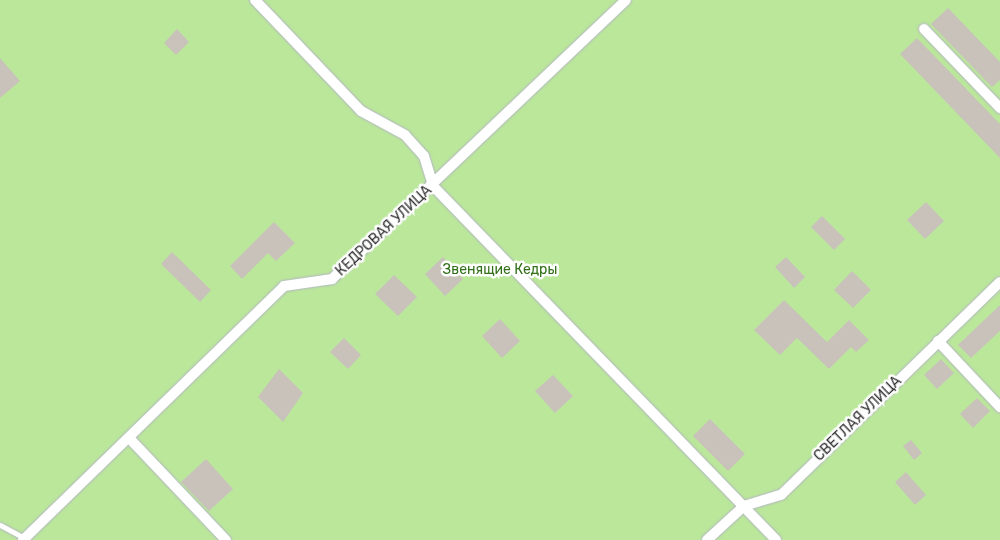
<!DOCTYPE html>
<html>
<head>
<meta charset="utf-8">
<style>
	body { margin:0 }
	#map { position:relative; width:1000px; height:540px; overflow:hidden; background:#efe7e0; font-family:Rubik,sans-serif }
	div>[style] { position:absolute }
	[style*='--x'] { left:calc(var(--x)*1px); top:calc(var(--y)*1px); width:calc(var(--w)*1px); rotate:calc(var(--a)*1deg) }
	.green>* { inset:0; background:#bbe79b }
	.building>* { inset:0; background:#c8c2bb }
	.roads { filter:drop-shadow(0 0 1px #b3b7c1) drop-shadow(0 0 1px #b3b7c1) }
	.lane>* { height:5px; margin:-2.5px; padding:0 2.5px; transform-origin:2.5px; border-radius:2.5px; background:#fff }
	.street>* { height:10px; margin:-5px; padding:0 5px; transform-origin:5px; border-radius:5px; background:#fff }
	span { translate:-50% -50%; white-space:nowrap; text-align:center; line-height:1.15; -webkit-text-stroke:5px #fff; paint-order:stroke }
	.street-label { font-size:14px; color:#2d2d2d }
	.park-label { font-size:14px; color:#326f19 }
</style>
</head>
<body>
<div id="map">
	<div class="green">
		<div style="clip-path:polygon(0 0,1000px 0,1000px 540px,0 540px)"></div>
	</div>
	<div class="building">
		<div style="clip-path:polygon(948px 8px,1000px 62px,1000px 80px,992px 87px,931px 24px)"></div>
		<div style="clip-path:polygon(177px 29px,189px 42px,176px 55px,164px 43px)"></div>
		<div style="clip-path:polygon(917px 38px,1000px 124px,1000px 158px,900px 54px)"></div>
		<div style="clip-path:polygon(0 58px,20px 81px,0 98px)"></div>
		<div style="clip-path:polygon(926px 202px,944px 221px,925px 239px,907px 220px)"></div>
		<div style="clip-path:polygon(822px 216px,845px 239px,834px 250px,811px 227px)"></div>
		<div style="clip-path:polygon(274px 222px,295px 243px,276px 261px,268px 253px,242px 279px,230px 266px)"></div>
		<div style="clip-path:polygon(172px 252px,211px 290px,200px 302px,161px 264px)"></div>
		<div style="clip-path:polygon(443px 257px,463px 279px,445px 296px,425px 274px)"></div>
		<div style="clip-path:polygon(786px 257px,805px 277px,794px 288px,775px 267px)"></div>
		<div style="clip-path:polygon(852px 271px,871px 290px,853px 308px,834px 290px)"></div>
		<div style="clip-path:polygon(394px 275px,417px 297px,398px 316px,375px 294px)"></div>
		<div style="clip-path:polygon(784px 300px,827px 342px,849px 320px,869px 340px,856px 352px,851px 347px,829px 369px,797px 338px,780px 355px,754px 330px)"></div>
		<div style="clip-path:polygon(1000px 305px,1000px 331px,971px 358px,958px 345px)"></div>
		<div style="clip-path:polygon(500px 319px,520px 341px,502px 358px,482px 336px)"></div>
		<div style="clip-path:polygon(344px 338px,361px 355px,348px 369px,330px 352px)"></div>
		<div style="clip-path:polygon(941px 359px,954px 373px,937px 389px,924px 375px)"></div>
		<div style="clip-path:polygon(279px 369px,303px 393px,283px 422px,258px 397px)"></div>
		<div style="clip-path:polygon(553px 375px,573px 396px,555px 413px,535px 391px)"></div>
		<div style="clip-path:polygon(977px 398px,990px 411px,973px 428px,960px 414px)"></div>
		<div style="clip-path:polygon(710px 419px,745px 454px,728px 471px,693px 436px)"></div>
		<div style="clip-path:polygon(911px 440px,922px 453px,914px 460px,903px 446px)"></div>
		<div style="clip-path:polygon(206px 459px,233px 489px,209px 511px,181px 482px)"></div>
		<div style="clip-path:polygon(906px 472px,926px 495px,915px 505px,895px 482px)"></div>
	</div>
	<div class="roads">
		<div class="lane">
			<div style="--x:0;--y:525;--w:27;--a:28"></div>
		</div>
		<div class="street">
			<div style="--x:255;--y:0;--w:153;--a:46.3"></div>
			<div style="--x:361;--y:111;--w:50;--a:28.6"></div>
			<div style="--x:405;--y:135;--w:28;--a:48"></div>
			<div style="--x:424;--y:156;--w:31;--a:73"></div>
			<div style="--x:433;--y:186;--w:493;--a:45.9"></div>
			<div style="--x:924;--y:29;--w:110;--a:46.1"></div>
			<div style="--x:938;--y:341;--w:91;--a:46.8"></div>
			<div style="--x:131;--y:440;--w:138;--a:46.5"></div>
			<div style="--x:23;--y:540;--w:364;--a:-44.2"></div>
			<div style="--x:284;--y:286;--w:49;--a:-8.3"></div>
			<div style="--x:332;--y:279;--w:405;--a:-43.5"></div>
			<div style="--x:707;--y:540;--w:50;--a:-42.6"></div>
			<div style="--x:744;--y:506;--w:39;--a:-17"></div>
			<div style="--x:781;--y:495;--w:305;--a:-44.2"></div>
		</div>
	</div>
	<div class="street-label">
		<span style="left:384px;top:231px;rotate:-43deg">КЕДРОВАЯ УЛИЦА</span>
		<span style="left:858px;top:419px;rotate:-44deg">СВЕТЛАЯ УЛИЦА</span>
	</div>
	<div class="park-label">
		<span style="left:500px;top:270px">Звенящие Кедры</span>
	</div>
</div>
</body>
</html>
